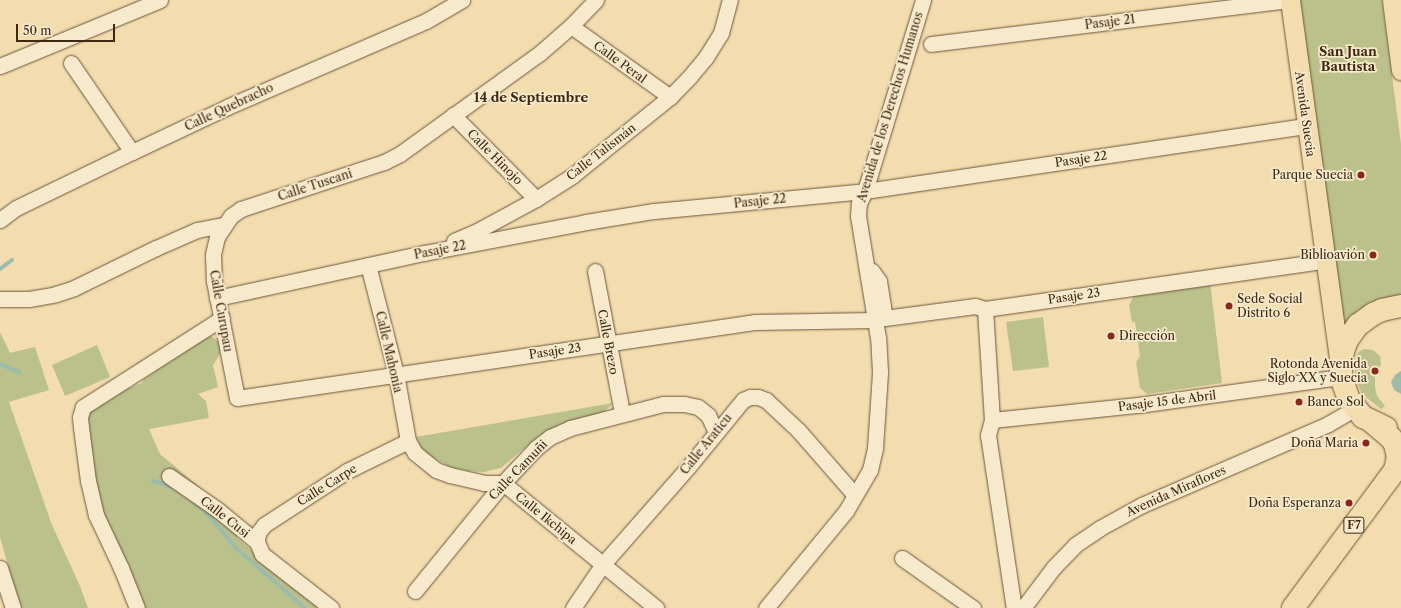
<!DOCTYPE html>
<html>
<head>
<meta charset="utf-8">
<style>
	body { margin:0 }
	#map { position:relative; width:1401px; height:608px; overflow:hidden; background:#f3ddaf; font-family:"Libre Caslon Text",serif }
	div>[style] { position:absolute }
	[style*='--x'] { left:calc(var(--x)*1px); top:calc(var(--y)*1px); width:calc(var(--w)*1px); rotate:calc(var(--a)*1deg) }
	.green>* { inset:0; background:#bbc18b }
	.water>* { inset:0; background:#9bbbad }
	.stream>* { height:4px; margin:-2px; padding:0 2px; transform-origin:2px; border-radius:2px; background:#9bbbad }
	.roads { filter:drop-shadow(0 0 1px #6c5539) drop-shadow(0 0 1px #6c5539) }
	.minor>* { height:15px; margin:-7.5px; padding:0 7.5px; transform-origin:7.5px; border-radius:7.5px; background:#f7e9cb }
	.major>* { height:19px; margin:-9.5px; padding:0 9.5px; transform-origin:9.5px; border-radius:9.5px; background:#f3ddaf }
	.highway>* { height:22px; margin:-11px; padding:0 11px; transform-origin:11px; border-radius:11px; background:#f3ddaf }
	.dots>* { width:11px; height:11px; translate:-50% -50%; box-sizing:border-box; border:2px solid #f7e9cb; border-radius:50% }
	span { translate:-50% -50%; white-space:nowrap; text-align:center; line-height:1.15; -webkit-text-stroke:3.5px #f7e9cb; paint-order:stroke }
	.shield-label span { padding:1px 3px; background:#f7e9cb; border:1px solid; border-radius:3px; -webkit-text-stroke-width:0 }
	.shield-label { font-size:11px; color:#3f2812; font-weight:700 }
	.street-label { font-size:12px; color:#3f2812 }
	.poi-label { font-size:12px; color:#3f2812 }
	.right { translate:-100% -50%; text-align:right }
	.left { translate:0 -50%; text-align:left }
	.neighbourhood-label { font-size:13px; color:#3f2812; font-weight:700 }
	.scale { position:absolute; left:16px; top:24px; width:99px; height:18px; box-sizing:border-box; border:2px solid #3f2812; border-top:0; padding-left:5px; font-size:12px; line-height:14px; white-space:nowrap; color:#3f2812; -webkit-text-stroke:3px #f7e9cb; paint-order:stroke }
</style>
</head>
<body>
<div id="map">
	<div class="green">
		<div style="clip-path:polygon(1297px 0,1382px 0,1401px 144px,1401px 296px,1380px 299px,1364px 307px,1354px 314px,1341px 330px)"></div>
		<div style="clip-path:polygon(1210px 282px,1222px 383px,1147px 394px,1140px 388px,1136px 362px,1140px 356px,1135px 322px,1132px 322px,1129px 305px,1136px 292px)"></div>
		<div style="clip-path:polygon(1043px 317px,1049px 367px,1013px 371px,1006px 322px)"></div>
		<div style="clip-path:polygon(0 332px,10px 353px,35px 347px,49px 390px,9px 402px,52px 525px,80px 586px,88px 608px,22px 608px,13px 583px,0 537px)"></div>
		<div style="clip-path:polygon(210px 335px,220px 343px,220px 354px,213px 365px,218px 387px,198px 394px,206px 401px,209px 418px,149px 429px,160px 454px,197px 485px,243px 529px,237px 538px,322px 608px,145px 608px,140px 593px,104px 531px,83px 406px,142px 383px,144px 379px)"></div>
		<div style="clip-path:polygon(97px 345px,110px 377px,65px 396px,52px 365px)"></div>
		<div style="clip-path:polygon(1364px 349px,1373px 350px,1380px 356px,1381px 365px,1375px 377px,1375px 387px,1377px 396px,1385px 406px,1381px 409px,1362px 394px,1355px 377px,1355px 357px,1360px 351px)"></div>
		<div style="clip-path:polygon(613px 403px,603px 413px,545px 433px,534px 440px,501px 468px,484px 472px,467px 471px,450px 467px,425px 453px,421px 447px,416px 437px)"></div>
	</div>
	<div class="water">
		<div style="clip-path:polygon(1401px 371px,1401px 394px,1394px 390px,1391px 382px,1395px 375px)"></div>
	</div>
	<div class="stream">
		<div style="--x:0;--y:269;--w:15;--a:-37"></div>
		<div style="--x:0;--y:364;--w:21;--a:23"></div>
		<div style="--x:153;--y:481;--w:24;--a:17"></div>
		<div style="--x:191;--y:500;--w:19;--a:39"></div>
		<div style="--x:206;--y:512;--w:47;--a:50.2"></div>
		<div style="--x:236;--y:548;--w:91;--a:41"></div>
	</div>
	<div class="roads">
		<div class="minor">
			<div style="--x:596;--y:0;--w:36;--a:134"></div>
			<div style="--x:571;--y:26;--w:41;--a:138.9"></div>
			<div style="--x:540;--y:53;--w:173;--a:144.2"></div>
			<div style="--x:400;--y:154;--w:18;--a:153"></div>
			<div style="--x:384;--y:162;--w:151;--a:161.8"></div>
			<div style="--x:241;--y:209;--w:12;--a:145"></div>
			<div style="--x:231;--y:216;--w:25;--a:124"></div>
			<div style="--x:217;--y:237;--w:18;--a:103"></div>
			<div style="--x:213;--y:255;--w:26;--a:88"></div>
			<div style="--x:214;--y:281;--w:119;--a:78.9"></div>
			<div style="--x:237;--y:398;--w:524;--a:-8.35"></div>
			<div style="--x:755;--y:322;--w:119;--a:-1"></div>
			<div style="--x:571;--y:26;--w:122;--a:35.6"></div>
			<div style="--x:931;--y:44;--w:361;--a:-7"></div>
			<div style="--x:71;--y:63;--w:108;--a:55.6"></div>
			<div style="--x:0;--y:66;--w:173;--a:-22.4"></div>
			<div style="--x:453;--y:115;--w:118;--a:45.3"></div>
			<div style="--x:0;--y:220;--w:20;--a:-37"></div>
			<div style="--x:16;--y:208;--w:129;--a:-25.8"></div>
			<div style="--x:132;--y:152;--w:105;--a:-25.3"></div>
			<div style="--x:227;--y:107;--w:217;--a:-23.4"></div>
			<div style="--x:426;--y:21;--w:42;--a:-30.3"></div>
			<div style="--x:454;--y:241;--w:25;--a:-23"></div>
			<div style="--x:477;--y:231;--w:67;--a:-28.5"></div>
			<div style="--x:536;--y:199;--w:43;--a:-32.6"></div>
			<div style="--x:572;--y:176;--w:126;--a:-38.9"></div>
			<div style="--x:670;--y:97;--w:30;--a:-46"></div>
			<div style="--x:691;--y:75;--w:23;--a:-50"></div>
			<div style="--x:706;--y:57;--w:28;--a:-58"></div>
			<div style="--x:721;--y:33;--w:34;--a:-75"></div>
			<div style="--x:368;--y:265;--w:113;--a:75.6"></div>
			<div style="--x:396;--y:374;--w:68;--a:79.8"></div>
			<div style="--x:408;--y:441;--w:14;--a:60"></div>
			<div style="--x:415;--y:453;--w:27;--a:39"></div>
			<div style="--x:436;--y:470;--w:15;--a:20"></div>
			<div style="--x:450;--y:475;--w:35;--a:13"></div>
			<div style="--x:484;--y:483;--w:19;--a:0"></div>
			<div style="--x:503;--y:483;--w:198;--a:39.2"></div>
			<div style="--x:595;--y:271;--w:145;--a:79.2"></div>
			<div style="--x:872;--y:271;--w:12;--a:55"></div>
			<div style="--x:879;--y:281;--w:37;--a:81"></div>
			<div style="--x:885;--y:318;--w:91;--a:-7.6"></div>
			<div style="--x:975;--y:306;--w:10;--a:17"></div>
			<div style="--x:985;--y:309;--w:342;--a:-8.1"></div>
			<div style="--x:217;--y:298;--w:212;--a:-12.3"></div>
			<div style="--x:424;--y:253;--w:165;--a:-10.8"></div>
			<div style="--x:586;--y:222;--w:69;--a:-9.2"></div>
			<div style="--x:654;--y:211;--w:212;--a:-5.4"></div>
			<div style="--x:865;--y:191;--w:446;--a:-8.4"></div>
			<div style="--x:0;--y:299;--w:29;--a:0"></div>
			<div style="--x:29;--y:299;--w:27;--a:-10"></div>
			<div style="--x:56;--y:294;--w:19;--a:-18"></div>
			<div style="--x:74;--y:288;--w:91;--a:-26"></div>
			<div style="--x:156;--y:248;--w:45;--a:-23.7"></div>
			<div style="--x:197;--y:230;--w:26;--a:-11"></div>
			<div style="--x:985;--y:309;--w:111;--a:86.4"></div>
			<div style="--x:992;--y:420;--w:16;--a:105"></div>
			<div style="--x:988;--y:435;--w:175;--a:81.5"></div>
			<div style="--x:992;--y:420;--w:147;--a:-5.9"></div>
			<div style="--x:1138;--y:405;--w:205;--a:-7.9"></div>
			<div style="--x:169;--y:476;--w:60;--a:34.8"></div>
			<div style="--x:218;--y:510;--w:50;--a:39.4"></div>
			<div style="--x:257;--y:542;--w:13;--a:67"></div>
			<div style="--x:262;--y:554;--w:88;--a:38"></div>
			<div style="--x:257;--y:542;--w:9;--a:-84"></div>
			<div style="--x:258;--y:533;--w:10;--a:-53"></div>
			<div style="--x:264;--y:525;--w:99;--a:-33"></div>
			<div style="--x:347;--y:471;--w:68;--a:-26.2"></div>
			<div style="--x:902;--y:558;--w:87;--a:35.2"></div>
			<div style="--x:0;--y:568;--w:42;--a:72"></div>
			<div style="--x:415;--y:591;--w:139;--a:-50.8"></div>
			<div style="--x:503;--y:483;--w:48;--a:-46.7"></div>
			<div style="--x:536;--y:448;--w:18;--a:-38"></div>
			<div style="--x:550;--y:437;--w:22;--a:-24"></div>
			<div style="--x:570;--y:428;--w:96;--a:-14.5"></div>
			<div style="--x:663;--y:404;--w:21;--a:0"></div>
			<div style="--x:684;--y:404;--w:14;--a:12"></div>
			<div style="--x:698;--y:407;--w:13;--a:39"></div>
			<div style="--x:708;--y:415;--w:19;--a:65"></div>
			<div style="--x:137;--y:608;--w:43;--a:-111.8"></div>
			<div style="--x:121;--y:568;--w:59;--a:-115.3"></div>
			<div style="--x:96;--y:515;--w:35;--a:-103"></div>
			<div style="--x:88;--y:481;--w:54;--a:-97.4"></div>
			<div style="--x:81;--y:427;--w:10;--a:-96"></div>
			<div style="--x:80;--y:417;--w:10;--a:-73"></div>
			<div style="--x:83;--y:407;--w:165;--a:-32.6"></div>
			<div style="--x:573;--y:608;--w:53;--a:-55.7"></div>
			<div style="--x:603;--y:564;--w:130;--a:-48.7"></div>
			<div style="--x:689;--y:466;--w:85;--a:-50.7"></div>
			<div style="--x:743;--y:400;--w:8;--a:-23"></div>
			<div style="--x:750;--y:397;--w:8;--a:0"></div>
			<div style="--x:758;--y:397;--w:9;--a:21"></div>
			<div style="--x:766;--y:400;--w:44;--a:43.2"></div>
			<div style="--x:798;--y:430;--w:86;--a:48.8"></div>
			<div style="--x:766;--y:608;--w:126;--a:-50.5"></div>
			<div style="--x:846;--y:511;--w:48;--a:-59.7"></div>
			<div style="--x:870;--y:470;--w:23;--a:-77"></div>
			<div style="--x:875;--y:448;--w:76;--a:-86.2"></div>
			<div style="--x:880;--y:372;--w:34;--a:-93"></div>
			<div style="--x:878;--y:338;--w:124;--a:-99.3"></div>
			<div style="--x:858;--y:216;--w:13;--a:-86"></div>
			<div style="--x:859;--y:203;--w:13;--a:-63"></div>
			<div style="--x:865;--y:191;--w:200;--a:-73.1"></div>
			<div style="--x:1023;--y:608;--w:51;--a:-52.9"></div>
			<div style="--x:1054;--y:567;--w:30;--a:-46"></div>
			<div style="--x:1075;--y:545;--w:30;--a:-34"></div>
			<div style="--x:1100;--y:528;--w:48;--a:-28.7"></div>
			<div style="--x:1142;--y:505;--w:203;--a:-23.5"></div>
			<div style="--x:1328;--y:424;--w:30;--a:-30"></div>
		</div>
		<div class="major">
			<div style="--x:1290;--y:0;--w:368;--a:82.2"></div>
			<div style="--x:1392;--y:0;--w:71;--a:82.7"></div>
		</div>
		<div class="highway">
			<div style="--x:1386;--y:428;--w:25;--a:-154"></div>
			<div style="--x:1363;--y:417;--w:22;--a:-129"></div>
			<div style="--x:1349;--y:400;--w:24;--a:-109"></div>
			<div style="--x:1341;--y:377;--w:19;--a:-90"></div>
			<div style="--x:1341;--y:358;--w:19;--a:-72"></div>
			<div style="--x:1347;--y:340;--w:19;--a:-54"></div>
			<div style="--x:1358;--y:325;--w:19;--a:-36"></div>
			<div style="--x:1373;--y:314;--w:10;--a:-24"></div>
			<div style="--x:1382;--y:310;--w:19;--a:-12"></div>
			<div style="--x:1293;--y:608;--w:172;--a:-53.5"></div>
			<div style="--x:1395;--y:470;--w:13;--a:-77"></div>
			<div style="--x:1398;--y:457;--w:13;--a:-103"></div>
			<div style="--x:1395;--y:444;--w:7;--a:-124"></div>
			<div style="--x:1391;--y:438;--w:25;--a:-140"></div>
		</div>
	</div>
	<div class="dots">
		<div style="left:1361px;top:175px;background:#8f2418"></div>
		<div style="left:1373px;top:255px;background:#8f2418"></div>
		<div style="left:1229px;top:306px;background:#8f2418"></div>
		<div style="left:1111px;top:336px;background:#8f2418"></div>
		<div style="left:1375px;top:371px;background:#8f2418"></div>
		<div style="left:1299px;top:402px;background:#8f2418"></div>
		<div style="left:1366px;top:443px;background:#8f2418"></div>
		<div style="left:1349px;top:503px;background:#8f2418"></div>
	</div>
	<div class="shield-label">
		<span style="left:1354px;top:525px">F7</span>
	</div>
	<div class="street-label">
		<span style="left:1110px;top:22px;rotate:-7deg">Pasaje 21</span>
		<span style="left:620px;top:62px;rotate:36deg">Calle Peral</span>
		<span style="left:229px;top:107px;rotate:-25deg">Calle Quebracho</span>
		<span style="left:890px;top:107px;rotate:-73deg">Avenida de los Derechos Humanos</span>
		<span style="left:1305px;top:114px;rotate:82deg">Avenida Suecia</span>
		<span style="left:601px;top:152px;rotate:-38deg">Calle Talismán</span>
		<span style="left:495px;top:157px;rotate:45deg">Calle Hinojo</span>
		<span style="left:1081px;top:159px;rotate:-8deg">Pasaje 22</span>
		<span style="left:315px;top:185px;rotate:-18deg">Calle Tuscani</span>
		<span style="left:760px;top:201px;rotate:-6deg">Pasaje 22</span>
		<span style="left:440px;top:250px;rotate:-11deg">Pasaje 22</span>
		<span style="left:1074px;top:296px;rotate:-8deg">Pasaje 23</span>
		<span style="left:221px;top:311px;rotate:80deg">Calle Curupau</span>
		<span style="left:608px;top:342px;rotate:79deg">Calle Brezo</span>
		<span style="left:555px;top:351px;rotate:-8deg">Pasaje 23</span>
		<span style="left:389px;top:352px;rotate:77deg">Calle Mahonia</span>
		<span style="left:1167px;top:401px;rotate:-7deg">Pasaje 15 de Abril</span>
		<span style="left:706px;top:444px;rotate:-51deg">Calle Araticu</span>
		<span style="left:518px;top:470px;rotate:-46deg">Calle Camuñi</span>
		<span style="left:327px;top:485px;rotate:-32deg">Calle Carpe</span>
		<span style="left:1176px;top:491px;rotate:-24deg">Avenida Miraflores</span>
		<span style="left:225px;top:517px;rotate:38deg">Calle Cusi</span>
		<span style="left:546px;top:518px;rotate:39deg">Calle Ikchipa</span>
	</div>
	<div class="poi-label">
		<span class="right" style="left:1353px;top:175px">Parque Suecia</span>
		<span class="right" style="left:1365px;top:255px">Biblioavión</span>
		<span class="left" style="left:1237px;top:306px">Sede Social<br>Distrito 6</span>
		<span class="left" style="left:1119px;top:336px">Dirección</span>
		<span class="right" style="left:1367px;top:371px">Rotonda Avenida<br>Siglo XX y Suecia</span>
		<span class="left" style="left:1307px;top:402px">Banco Sol</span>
		<span class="right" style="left:1358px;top:443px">Doña Maria</span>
		<span class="right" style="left:1341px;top:503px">Doña Esperanza</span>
	</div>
	<div class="neighbourhood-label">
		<span style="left:1348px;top:59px">San Juan<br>Bautista</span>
		<span style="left:531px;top:97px">14 de Septiembre</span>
	</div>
	<div class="scale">50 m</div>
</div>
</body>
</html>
